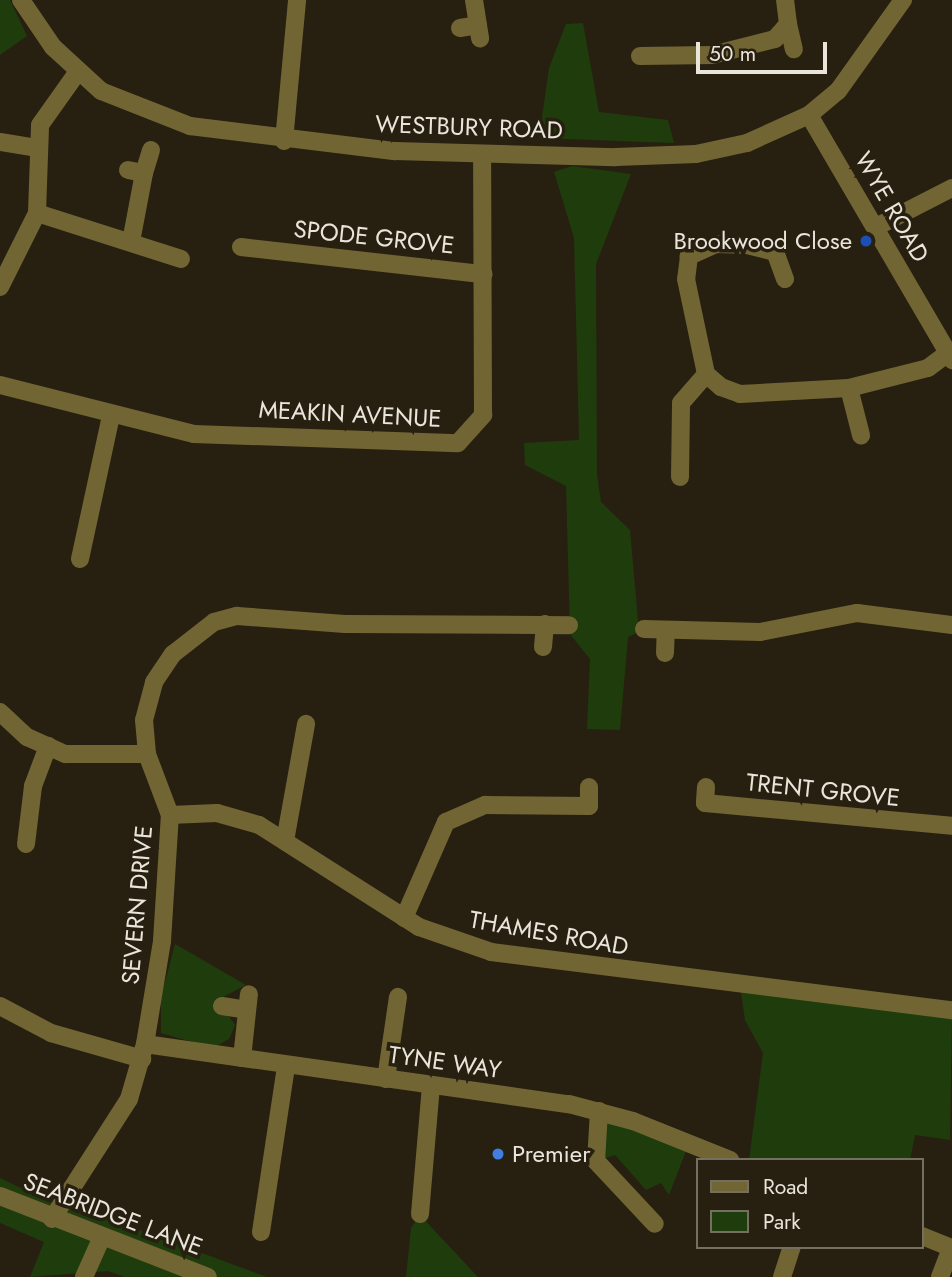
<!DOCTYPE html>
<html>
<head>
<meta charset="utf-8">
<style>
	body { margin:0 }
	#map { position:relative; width:952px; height:1277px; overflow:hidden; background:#272011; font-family:Jost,sans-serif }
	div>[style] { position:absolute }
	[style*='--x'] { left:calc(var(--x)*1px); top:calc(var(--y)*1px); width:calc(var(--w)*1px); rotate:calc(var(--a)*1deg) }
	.green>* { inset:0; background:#1f3c0d }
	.minor>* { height:18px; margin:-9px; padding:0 9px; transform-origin:9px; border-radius:9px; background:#726534 }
	.dots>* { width:19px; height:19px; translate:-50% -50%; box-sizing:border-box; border:4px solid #272011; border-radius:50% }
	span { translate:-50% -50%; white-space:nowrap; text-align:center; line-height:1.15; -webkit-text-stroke:7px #272011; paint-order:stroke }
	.street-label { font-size:24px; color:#eae5db }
	.poi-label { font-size:24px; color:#eae5db }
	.right { translate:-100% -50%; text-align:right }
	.left { translate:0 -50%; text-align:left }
	.legend { position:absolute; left:696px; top:1158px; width:228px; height:91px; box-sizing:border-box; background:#272011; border:2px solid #756f62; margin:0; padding:9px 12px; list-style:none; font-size:21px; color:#eae5db }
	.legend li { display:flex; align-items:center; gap:14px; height:35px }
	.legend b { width:35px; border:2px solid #756f62 }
	.scale { position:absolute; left:696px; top:42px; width:131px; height:32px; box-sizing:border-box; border:4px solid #eae5db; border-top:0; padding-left:9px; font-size:21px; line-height:24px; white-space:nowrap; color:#eae5db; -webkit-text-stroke:5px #272011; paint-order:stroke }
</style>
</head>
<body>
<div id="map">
	<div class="green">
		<div style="clip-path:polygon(0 0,10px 0,27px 36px,0 55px)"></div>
		<div style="clip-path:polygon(583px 23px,599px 112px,668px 120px,674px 143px,539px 138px,549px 68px,566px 24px)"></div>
		<div style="clip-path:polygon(572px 166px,631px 174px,596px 264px,597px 475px,601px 502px,630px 530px,639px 632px,628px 637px,620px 730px,587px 729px,590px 659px,570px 634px,566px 486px,525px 465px,524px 443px,579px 440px,574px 238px,554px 172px)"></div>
		<div style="clip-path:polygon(175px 944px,246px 985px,217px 1000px,235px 1025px,229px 1039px,213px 1048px,161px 1033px,161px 997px)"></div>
		<div style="clip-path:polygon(740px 985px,952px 1010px,950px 1140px,915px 1135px,910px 1160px,749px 1160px,763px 1053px,745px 1020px)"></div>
		<div style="clip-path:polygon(599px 1111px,689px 1143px,669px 1195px,661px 1183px,646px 1190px,615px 1155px,596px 1161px)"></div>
		<div style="clip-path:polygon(0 1178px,62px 1208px,83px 1209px,267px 1277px,125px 1277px,108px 1271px,30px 1277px,44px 1242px,0 1223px)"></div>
		<div style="clip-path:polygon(420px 1214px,432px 1228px,478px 1277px,406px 1277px,411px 1228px)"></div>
	</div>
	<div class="minor">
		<div style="--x:21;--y:0;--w:57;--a:55.8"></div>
		<div style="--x:53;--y:47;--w:65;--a:42.5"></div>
		<div style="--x:101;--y:91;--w:96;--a:21.5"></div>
		<div style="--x:190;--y:126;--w:207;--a:7"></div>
		<div style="--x:395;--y:151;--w:221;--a:1.6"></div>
		<div style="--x:616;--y:157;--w:80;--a:-2.1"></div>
		<div style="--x:696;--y:154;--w:52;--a:-12.2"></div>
		<div style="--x:747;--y:143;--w:68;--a:-24.3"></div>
		<div style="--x:809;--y:115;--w:38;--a:-40"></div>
		<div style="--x:838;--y:91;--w:112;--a:-54.5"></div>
		<div style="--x:474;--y:0;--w:39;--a:81"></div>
		<div style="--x:788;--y:24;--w:26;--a:77"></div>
		<div style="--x:460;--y:28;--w:18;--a:-9"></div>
		<div style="--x:640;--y:56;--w:72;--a:-0.8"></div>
		<div style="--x:712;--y:55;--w:65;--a:-14.3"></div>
		<div style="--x:775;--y:39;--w:20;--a:-49"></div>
		<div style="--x:788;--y:24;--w:24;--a:-97"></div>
		<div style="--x:809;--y:115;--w:284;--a:59.7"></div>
		<div style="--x:284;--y:141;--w:142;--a:-84.7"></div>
		<div style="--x:0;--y:142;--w:37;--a:9"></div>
		<div style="--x:128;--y:170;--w:16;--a:11"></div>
		<div style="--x:144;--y:173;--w:70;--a:100.7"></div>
		<div style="--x:144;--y:173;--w:24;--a:-73"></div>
		<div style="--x:37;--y:213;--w:151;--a:17.7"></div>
		<div style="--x:876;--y:227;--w:85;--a:-27.2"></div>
		<div style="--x:241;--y:247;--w:244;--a:6.4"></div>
		<div style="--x:785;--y:279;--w:29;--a:-110"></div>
		<div style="--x:775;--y:252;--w:29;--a:-166"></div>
		<div style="--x:747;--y:245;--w:31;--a:-178"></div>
		<div style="--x:716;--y:244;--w:30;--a:156"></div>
		<div style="--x:689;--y:256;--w:23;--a:97"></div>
		<div style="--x:686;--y:279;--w:97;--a:78.1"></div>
		<div style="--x:706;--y:374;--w:20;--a:41"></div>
		<div style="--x:721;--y:387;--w:20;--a:20"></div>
		<div style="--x:740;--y:394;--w:109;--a:-3.2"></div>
		<div style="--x:849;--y:388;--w:81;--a:-14.2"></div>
		<div style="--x:928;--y:368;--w:25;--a:-37"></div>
		<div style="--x:0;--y:287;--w:83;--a:-63.4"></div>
		<div style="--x:37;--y:213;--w:88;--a:-88"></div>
		<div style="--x:40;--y:125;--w:64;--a:-54.6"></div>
		<div style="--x:0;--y:385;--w:200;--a:14.2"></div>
		<div style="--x:194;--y:434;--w:264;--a:2"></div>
		<div style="--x:458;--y:443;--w:38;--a:-48"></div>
		<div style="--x:483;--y:415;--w:259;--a:-90.2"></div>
		<div style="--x:849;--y:388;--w:49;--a:75.7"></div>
		<div style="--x:680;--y:477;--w:74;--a:-89.2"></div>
		<div style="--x:681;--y:403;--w:38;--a:-49"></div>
		<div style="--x:80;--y:559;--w:146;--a:-77.8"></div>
		<div style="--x:644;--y:629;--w:116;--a:1.5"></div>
		<div style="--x:760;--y:632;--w:99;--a:-11.1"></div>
		<div style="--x:857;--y:613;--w:96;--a:7.2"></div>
		<div style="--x:543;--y:647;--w:23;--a:-85"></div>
		<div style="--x:665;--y:653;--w:23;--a:-88"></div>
		<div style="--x:0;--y:712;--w:37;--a:43"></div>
		<div style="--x:27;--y:737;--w:42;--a:24.1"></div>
		<div style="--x:65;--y:754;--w:82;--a:0"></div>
		<div style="--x:706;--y:787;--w:16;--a:94"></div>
		<div style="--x:705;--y:803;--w:248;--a:5.3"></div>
		<div style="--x:170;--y:815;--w:47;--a:-2.4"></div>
		<div style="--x:217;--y:813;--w:44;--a:15.9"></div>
		<div style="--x:259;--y:825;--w:190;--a:32.5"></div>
		<div style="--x:419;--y:927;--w:76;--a:19.1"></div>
		<div style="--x:491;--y:952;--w:465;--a:7.2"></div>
		<div style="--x:285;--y:841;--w:119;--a:-79.8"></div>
		<div style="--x:26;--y:844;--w:58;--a:-83.1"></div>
		<div style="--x:33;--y:786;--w:43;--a:-69.4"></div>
		<div style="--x:404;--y:918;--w:105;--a:-66.4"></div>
		<div style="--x:446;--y:822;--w:43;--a:-23.6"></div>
		<div style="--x:485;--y:805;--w:104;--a:0.6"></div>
		<div style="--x:589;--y:806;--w:19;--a:-90"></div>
		<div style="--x:0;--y:1006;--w:58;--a:27.9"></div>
		<div style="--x:51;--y:1033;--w:95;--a:15.9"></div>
		<div style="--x:222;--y:1006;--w:25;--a:9"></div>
		<div style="--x:145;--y:1044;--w:428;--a:8.1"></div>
		<div style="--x:569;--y:1104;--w:66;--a:14.9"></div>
		<div style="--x:633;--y:1121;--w:105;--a:21.9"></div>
		<div style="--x:242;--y:1058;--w:64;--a:-83.8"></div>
		<div style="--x:386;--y:1079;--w:83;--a:-81.7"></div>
		<div style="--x:599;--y:1111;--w:50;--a:93.4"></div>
		<div style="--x:596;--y:1161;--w:86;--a:46.9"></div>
		<div style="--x:0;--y:1196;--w:223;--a:21.3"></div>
		<div style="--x:420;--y:1214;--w:129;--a:-85.1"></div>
		<div style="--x:52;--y:1219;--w:143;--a:-57.3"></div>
		<div style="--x:129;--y:1099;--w:57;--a:-73.8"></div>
		<div style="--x:145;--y:1044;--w:104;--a:-80.6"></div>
		<div style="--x:162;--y:941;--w:126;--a:-86.4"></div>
		<div style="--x:170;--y:815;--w:65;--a:-110.7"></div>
		<div style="--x:147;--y:754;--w:34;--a:-95"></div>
		<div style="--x:144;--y:720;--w:39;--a:-75"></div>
		<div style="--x:154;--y:682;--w:34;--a:-56"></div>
		<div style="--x:173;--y:654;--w:52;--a:-38"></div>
		<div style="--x:214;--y:622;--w:24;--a:-15"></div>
		<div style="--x:237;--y:616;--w:108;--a:4.2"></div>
		<div style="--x:345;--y:624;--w:224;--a:0.3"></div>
		<div style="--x:261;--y:1232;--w:168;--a:-81.4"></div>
		<div style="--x:922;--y:1236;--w:32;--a:22"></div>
		<div style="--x:84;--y:1277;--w:42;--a:-65.9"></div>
		<div style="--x:782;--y:1277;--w:32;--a:-72"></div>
		<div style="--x:940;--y:1277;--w:31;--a:-69"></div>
	</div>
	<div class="dots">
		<div style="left:866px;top:241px;background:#1a4fb4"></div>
		<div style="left:498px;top:1154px;background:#3f7fe0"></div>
	</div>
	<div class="street-label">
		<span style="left:469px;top:127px;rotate:2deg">WESTBURY ROAD</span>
		<span style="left:892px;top:207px;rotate:60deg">WYE ROAD</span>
		<span style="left:374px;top:237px;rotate:6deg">SPODE GROVE</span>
		<span style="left:350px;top:414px;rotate:3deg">MEAKIN AVENUE</span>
		<span style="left:823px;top:790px;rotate:6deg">TRENT GROVE</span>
		<span style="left:137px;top:905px;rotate:-85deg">SEVERN DRIVE</span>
		<span style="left:549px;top:933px;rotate:10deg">THAMES ROAD</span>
		<span style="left:445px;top:1062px;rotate:8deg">TYNE WAY</span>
		<span style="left:113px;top:1214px;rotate:21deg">SEABRIDGE LANE</span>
	</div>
	<div class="poi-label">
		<span class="right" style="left:852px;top:241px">Brookwood Close</span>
		<span class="left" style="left:512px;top:1154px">Premier</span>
	</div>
	<ul class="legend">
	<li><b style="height:9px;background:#726534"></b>Road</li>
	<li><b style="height:19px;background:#1f3c0d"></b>Park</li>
	</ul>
	<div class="scale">50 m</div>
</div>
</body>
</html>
